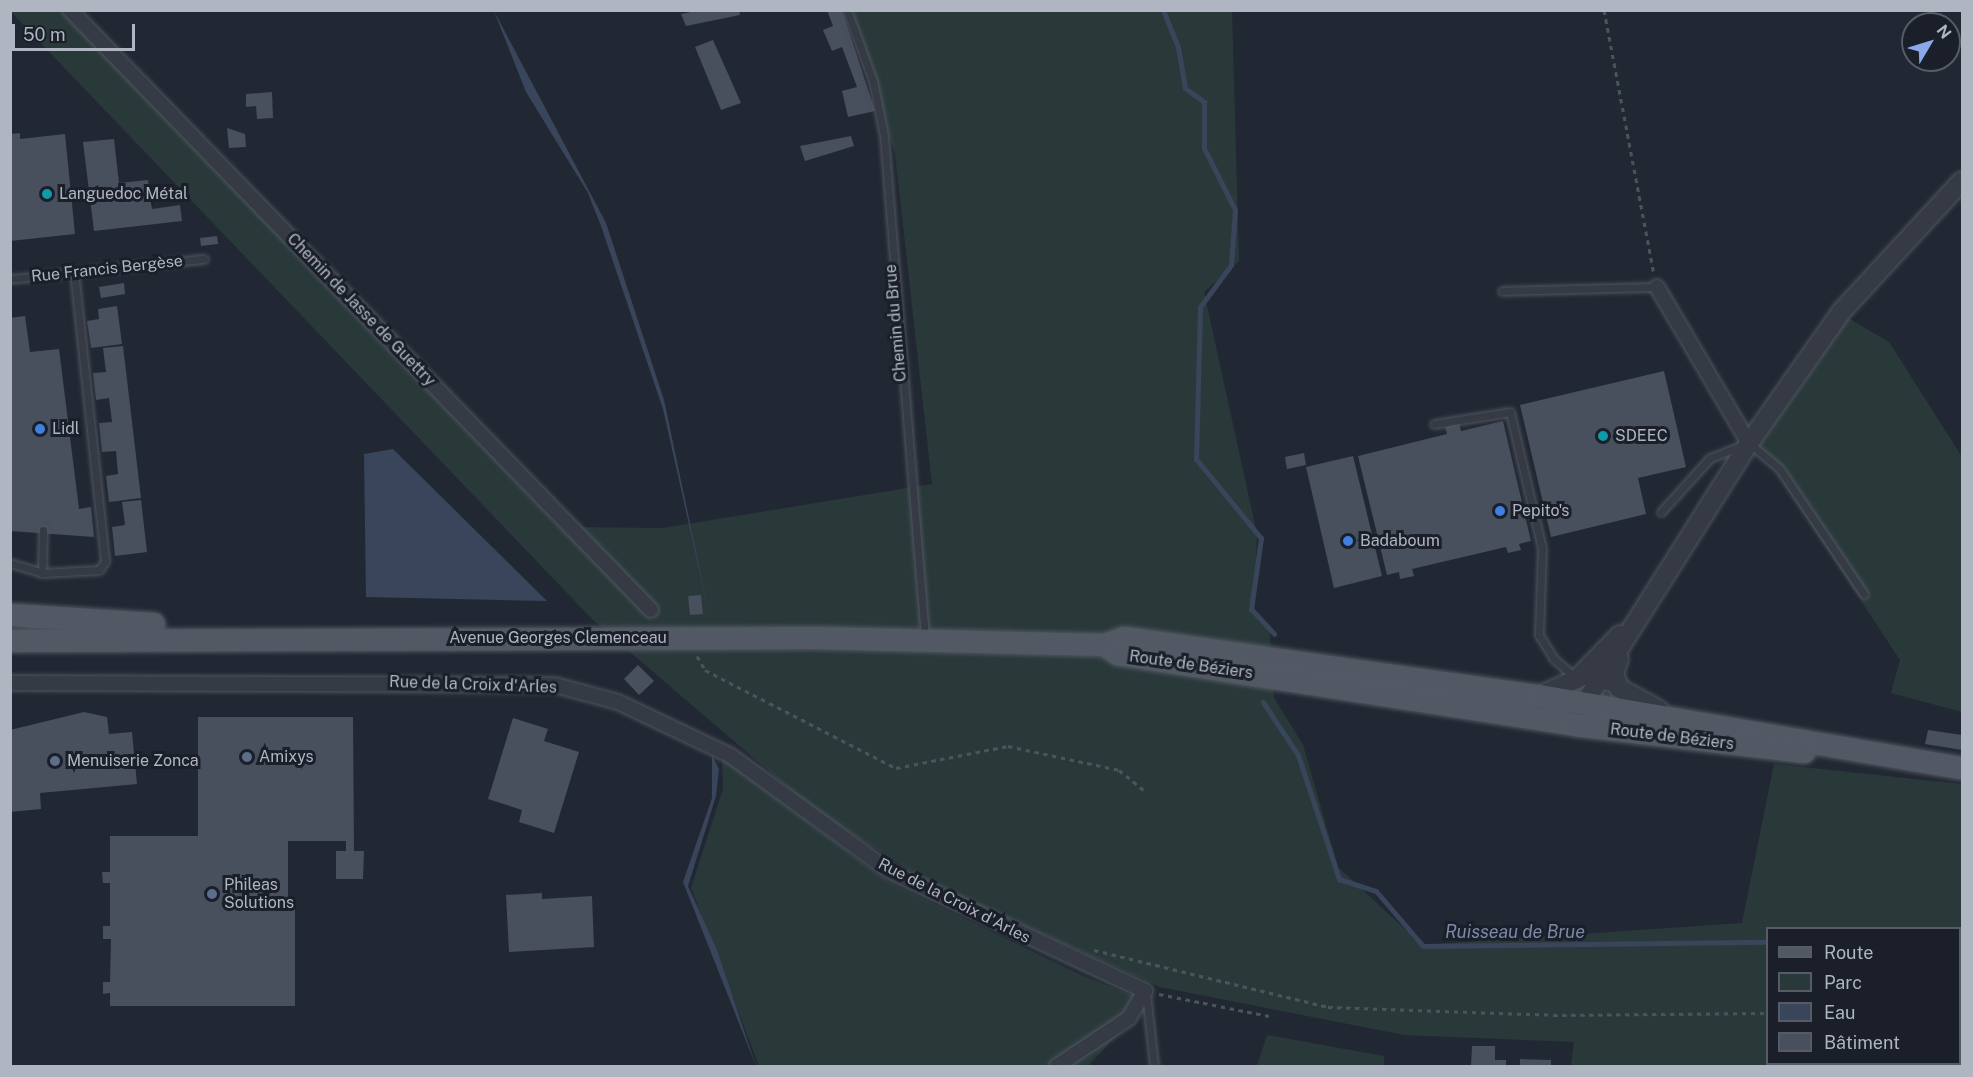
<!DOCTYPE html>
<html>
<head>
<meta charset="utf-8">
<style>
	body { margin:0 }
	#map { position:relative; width:1973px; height:1077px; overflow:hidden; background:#222833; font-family:"Public Sans",sans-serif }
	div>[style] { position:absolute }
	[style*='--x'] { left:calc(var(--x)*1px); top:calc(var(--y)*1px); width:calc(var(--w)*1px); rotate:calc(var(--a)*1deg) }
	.green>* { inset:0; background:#29393a }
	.water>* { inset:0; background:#39455b }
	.stream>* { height:5px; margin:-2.5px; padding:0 2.5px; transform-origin:2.5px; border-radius:2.5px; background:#39455b }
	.building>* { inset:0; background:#484f5d }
	.path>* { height:3px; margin-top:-1.5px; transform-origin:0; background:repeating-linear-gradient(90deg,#485659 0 4.5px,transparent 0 9px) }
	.roads { filter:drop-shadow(0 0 2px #4f555f) drop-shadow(0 0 2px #4f555f) }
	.service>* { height:7px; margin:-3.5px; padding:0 3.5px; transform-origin:3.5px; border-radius:3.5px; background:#353a44 }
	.minor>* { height:14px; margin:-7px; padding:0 7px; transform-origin:7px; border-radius:7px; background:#353a44 }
	.tertiary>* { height:18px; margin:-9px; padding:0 9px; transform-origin:9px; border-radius:9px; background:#353a44 }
	.primary>* { height:22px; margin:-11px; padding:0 11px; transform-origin:11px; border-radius:11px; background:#535964 }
	.dots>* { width:16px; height:16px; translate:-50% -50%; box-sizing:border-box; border:3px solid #1a1f29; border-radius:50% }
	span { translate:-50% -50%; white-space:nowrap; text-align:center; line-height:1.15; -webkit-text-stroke:6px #1a1f29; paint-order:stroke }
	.poi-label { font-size:16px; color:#afb5c1 }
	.left { translate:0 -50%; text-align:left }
	.street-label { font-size:16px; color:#afb5c1 }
	.water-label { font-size:18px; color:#7a8aa7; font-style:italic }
	.frame { position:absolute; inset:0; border:12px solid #afb5c1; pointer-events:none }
	.legend { position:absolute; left:1766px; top:927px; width:195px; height:138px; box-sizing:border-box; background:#1a1f29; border:2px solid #565b66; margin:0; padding:8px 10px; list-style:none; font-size:18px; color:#afb5c1 }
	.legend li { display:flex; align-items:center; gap:12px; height:30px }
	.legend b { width:30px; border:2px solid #565b66 }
	.north { position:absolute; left:1901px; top:12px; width:60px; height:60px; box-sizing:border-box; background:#1a1f29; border:2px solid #565b66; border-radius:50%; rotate:52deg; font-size:16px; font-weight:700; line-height:24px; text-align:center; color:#afb5c1 }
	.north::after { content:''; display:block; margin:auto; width:21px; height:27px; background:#8aa9eb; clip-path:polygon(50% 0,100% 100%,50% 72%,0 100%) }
	.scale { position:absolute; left:12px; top:24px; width:123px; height:27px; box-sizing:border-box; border:3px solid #afb5c1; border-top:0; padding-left:8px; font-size:18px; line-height:21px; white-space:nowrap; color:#afb5c1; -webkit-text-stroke:4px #1a1f29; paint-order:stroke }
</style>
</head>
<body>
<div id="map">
	<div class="green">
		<div style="clip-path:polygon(63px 11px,560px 527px,663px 528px,932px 484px,895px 154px,852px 11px,1232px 11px,1239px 261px,1204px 292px,1257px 534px,1254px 616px,1270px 633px,1274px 698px,1303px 745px,1338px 867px,1422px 945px,1742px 923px,1774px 764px,1962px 784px,1962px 1034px,1960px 928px,1768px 928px,1768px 1064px,1907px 1066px,1571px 1066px,1574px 1042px,1404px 1035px,1160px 987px,928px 882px,812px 808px,593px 620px,11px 12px)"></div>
		<div style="clip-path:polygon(1848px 318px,1889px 342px,1962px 457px,1962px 712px,1891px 693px,1900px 660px,1759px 446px)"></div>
		<div style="clip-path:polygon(722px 758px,887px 881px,1081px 975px,1149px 1002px,1088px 1066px,759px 1066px,691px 888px,723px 789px)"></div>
		<div style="clip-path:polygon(1267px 1035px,1384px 1056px,1384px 1066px,1257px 1066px)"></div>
	</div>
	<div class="water">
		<div style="clip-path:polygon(494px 11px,606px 223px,664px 400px,710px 618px,663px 409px,601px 226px,588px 193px,526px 92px)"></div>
		<div style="clip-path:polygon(393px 449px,547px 601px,366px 597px,364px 454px)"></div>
		<div style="clip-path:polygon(712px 755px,719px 769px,716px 796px,688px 886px,717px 950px,756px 1066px,683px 882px,712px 798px)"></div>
	</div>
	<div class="stream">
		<div style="--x:1163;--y:10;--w:40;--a:68"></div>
		<div style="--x:1178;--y:47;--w:42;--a:80.3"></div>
		<div style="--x:1185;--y:88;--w:24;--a:36"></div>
		<div style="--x:1204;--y:102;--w:46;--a:90"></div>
		<div style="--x:1204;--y:148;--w:69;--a:63.4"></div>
		<div style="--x:1235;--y:210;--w:55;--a:94.2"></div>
		<div style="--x:1231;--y:265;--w:52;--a:126.4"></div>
		<div style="--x:1200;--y:307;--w:152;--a:91.5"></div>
		<div style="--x:1196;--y:459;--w:102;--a:50.6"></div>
		<div style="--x:1261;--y:538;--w:72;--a:98"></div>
		<div style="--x:1251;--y:609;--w:34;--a:47"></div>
		<div style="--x:1263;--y:702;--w:64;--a:56.6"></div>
		<div style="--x:1298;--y:755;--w:131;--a:71.7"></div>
		<div style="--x:1339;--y:879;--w:39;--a:18"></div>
		<div style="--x:1376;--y:891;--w:72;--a:49.5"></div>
		<div style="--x:1423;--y:946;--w:345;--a:-0.7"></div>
		<div style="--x:1960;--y:954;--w:2;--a:27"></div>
	</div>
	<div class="building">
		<div style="clip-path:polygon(700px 10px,739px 10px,740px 15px,686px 26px,681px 14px)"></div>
		<div style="clip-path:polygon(827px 10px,842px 10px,875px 111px,848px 117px,842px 91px,857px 87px,842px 47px,832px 51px,823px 30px,833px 26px)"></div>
		<div style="clip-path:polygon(713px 40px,741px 103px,721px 110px,695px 47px)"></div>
		<div style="clip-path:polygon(272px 92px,273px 118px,257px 119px,256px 106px,246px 107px,246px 94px)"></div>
		<div style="clip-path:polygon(227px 128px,245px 134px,246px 147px,229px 148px)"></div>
		<div style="clip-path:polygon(20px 133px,20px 139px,65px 134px,75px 234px,10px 241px,10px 134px)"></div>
		<div style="clip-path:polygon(851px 136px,854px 146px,805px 161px,800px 146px)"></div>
		<div style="clip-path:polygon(114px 139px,119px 183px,148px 180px,152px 209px,180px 205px,182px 221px,94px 231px,83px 142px)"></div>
		<div style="clip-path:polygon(217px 236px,218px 244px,201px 246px,200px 238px)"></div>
		<div style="clip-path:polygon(124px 283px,125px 294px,101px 298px,99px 287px)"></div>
		<div style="clip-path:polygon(117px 306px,122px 344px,91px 348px,87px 321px,99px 319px,98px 309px)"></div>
		<div style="clip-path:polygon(25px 316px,30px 352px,59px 349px,79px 509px,91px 507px,94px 537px,10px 531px,10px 318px)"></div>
		<div style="clip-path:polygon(123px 346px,141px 498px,109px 502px,106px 476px,118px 474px,116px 451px,102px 452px,99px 423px,112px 422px,109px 398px,96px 400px,93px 373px,106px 372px,103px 348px)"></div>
		<div style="clip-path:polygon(1664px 371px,1686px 467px,1638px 478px,1646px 514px,1551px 537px,1520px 405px)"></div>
		<div style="clip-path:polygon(1503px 421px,1531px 541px,1519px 544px,1521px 550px,1508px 553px,1506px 547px,1412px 569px,1414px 576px,1400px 579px,1399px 572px,1387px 575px,1358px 456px,1447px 434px,1445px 427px,1459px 423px,1461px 431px)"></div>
		<div style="clip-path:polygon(1304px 453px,1306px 465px,1287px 469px,1285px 457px)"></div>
		<div style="clip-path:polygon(1353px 456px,1382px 576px,1334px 588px,1306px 467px)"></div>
		<div style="clip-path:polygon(141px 500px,147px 552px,115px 556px,112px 527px,125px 525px,122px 502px)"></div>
		<div style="clip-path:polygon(701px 595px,703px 614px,690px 615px,688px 596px)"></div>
		<div style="clip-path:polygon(638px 665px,654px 681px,639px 695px,624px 679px)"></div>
		<div style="clip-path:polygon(84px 712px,107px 717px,109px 734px,132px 732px,137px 784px,40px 793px,41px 809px,10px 812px,10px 730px)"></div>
		<div style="clip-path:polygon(198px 717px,353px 717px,354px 851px,364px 851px,363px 879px,336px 879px,336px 851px,346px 851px,346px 841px,288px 841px,288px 907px,295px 907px,295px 1006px,110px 1006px,110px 993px,103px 994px,103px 982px,110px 982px,111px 939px,103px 939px,103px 926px,110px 926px,110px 883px,103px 883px,102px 872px,110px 872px,110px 836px,198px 836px)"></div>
		<div style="clip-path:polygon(513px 718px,548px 729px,544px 741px,579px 752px,554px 833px,519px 822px,522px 810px,488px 799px)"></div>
		<div style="clip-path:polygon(1928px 730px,1962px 735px,1962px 750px,1925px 744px)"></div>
		<div style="clip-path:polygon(542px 893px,542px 899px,592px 896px,594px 947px,509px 952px,506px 895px)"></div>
		<div style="clip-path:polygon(1472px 1046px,1495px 1046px,1495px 1060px,1506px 1060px,1506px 1066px,1471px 1066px)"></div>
		<div style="clip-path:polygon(1520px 1059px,1551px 1060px,1551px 1066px,1520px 1066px)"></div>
	</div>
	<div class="path">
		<div style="--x:1604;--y:10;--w:269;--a:79.3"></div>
		<div style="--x:697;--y:656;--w:16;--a:60"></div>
		<div style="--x:705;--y:670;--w:215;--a:27.2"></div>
		<div style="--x:896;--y:768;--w:114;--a:-11.1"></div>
		<div style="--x:1008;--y:746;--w:114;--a:12.2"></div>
		<div style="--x:1119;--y:770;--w:33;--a:39"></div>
		<div style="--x:1094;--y:950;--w:241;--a:13.7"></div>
		<div style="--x:1328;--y:1007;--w:225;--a:2"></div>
		<div style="--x:1553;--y:1015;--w:215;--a:-0.5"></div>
		<div style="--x:1159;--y:994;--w:112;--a:11.3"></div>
		<div style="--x:1960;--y:1011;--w:2;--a:0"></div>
	</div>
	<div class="roads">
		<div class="service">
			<div style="--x:847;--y:10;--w:76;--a:69.9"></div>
			<div style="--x:873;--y:81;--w:56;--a:78.7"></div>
			<div style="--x:884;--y:136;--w:503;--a:85.32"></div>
			<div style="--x:10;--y:279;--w:195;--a:-5.9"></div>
			<div style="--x:1502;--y:291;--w:155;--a:-1.5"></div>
			<div style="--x:1434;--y:424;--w:77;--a:-9"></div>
			<div style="--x:1510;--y:412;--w:140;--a:76.8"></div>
			<div style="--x:1542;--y:548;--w:87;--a:92"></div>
			<div style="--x:1539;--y:635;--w:28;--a:58"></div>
			<div style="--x:1554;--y:659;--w:30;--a:41"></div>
			<div style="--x:1577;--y:679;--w:40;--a:13"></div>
			<div style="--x:1661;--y:512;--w:73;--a:-47.8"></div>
			<div style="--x:1710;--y:458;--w:42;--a:-21"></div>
			<div style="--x:1749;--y:443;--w:39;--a:40"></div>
			<div style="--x:1779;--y:468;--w:152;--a:56"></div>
			<div style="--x:10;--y:563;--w:34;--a:17"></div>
			<div style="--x:42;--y:573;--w:57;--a:-3"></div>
			<div style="--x:99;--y:570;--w:11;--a:-56"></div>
			<div style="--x:105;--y:561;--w:290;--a:-96.1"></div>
			<div style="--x:42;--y:573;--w:43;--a:-88.7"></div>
			<div style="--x:1146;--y:993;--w:73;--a:83.7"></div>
		</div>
		<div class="minor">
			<div style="--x:70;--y:10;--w:835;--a:45.92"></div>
			<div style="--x:1657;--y:287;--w:181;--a:59.5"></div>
			<div style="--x:10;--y:683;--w:545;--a:0.21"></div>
			<div style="--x:555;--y:685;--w:65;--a:15.1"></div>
			<div style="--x:618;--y:702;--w:125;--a:25.5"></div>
			<div style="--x:731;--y:756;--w:195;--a:36"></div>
			<div style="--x:889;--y:871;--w:283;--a:25.1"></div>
			<div style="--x:1145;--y:991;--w:31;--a:121"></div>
			<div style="--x:1129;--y:1018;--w:87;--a:146.3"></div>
		</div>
		<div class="tertiary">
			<div style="--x:1619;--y:659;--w:15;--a:110"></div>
			<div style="--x:1614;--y:673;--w:16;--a:72"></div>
			<div style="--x:1619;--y:688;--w:46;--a:28.8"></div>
			<div style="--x:1539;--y:696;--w:42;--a:-24.1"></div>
			<div style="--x:1577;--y:679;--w:62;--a:-45.7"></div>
			<div style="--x:1579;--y:712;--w:318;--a:-57.7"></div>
			<div style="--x:1749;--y:443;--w:160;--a:-54.9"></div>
			<div style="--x:1841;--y:312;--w:178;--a:-47.3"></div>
		</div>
		<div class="primary">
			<div style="--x:10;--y:615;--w:144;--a:3.6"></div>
			<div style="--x:10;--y:641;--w:807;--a:-0.21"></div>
			<div style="--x:817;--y:638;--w:288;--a:1.4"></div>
			<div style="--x:1105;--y:645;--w:20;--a:-20"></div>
			<div style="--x:1124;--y:638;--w:419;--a:8"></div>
			<div style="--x:1539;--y:696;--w:429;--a:9.7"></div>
			<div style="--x:1105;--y:645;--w:16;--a:35"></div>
			<div style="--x:1118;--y:654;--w:462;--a:8.8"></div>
			<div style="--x:1575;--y:725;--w:231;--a:6.7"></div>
		</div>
	</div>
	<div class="dots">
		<div style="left:47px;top:194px;background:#0f9aa8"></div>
		<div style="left:40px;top:429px;background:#3f7fe0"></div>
		<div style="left:1603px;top:436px;background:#0f9aa8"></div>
		<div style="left:1500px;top:511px;background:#3f7fe0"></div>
		<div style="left:1348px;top:541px;background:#3f7fe0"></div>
		<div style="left:247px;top:757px;background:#5c6f8a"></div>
		<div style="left:55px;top:761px;background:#5c6f8a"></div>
		<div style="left:212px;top:894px;background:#5c6f8a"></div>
	</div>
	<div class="poi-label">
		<span class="left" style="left:59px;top:194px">Languedoc Métal</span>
		<span class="left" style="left:52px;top:429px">Lidl</span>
		<span class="left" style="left:1615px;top:436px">SDEEC</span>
		<span class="left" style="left:1512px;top:511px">Pepito's</span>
		<span class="left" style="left:1360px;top:541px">Badaboum</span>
		<span class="left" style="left:259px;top:757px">Amixys</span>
		<span class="left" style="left:67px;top:761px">Menuiserie Zonca</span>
		<span class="left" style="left:224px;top:894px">Phileas<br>Solutions</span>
	</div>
	<div class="street-label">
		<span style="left:107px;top:269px;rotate:-6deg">Rue Francis Bergèse</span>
		<span style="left:361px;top:310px;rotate:46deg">Chemin de Jasse de Guettry</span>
		<span style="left:896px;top:323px;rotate:-95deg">Chemin du Brue</span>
		<span style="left:558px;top:638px">Avenue Georges Clemenceau</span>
		<span style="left:1191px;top:665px;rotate:8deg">Route de Béziers</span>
		<span style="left:473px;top:685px;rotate:2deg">Rue de la Croix d'Arles</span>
		<span style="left:1672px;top:737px;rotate:7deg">Route de Béziers</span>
		<span style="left:954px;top:901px;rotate:27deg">Rue de la Croix d'Arles</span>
	</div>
	<div class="water-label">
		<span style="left:1515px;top:932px">Ruisseau de Brue</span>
	</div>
	<div class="frame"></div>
	<ul class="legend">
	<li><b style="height:8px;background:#535964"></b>Route</li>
	<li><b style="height:16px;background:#29393a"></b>Parc</li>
	<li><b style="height:16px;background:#39455b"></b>Eau</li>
	<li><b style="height:16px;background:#484f5d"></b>Bâtiment</li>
	</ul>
	<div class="north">N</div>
	<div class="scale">50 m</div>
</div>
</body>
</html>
